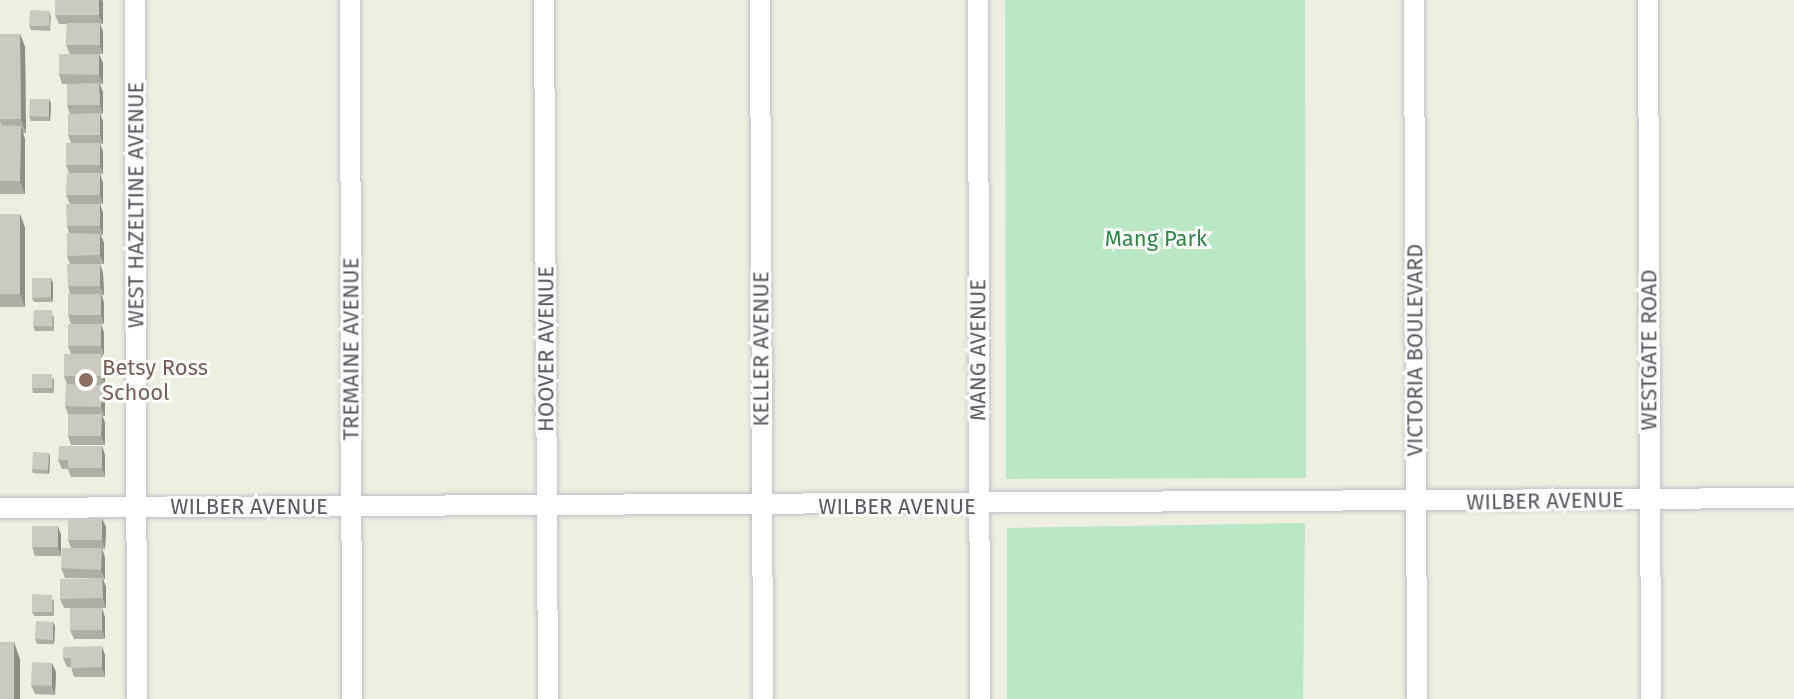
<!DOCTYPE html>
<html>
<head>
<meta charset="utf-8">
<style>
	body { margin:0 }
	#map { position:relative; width:1794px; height:699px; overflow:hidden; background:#eeeee1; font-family:"Fira Sans",sans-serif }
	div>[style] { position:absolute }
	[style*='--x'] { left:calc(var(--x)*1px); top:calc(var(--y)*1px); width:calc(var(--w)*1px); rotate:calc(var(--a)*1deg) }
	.green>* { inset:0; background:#bbe8c4 }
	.roads { filter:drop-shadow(0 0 2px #bebfc6) drop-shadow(0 0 2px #bebfc6) }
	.street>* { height:20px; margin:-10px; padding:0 10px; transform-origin:10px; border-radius:10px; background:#fff }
	.wall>* { inset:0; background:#afaea5 }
	.shaded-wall>* { inset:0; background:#8e8d86 }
	.building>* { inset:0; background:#cbcac0 }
	.dots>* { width:22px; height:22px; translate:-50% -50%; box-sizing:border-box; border:4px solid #fff; border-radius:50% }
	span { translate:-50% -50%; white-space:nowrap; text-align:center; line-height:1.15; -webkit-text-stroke:6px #fff; paint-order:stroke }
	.street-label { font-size:22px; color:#5a5c63 }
	.park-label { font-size:22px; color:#2e8744 }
	.education-label { font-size:22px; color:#785e54 }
	.left { translate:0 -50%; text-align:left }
</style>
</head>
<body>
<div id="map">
	<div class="green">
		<div style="clip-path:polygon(1005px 0,1305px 0,1306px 478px,1006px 479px)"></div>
		<div style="clip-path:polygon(1305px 523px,1303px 699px,1007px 699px,1007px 528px)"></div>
	</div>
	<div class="roads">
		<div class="street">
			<div style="--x:135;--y:0;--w:699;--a:89.84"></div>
			<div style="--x:350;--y:0;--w:699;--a:89.84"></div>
			<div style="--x:544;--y:0;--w:699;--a:89.67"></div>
			<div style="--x:760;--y:0;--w:699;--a:89.75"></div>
			<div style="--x:978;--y:0;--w:699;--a:89.84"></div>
			<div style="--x:1414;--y:0;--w:699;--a:89.75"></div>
			<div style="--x:1648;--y:0;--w:699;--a:89.75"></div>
			<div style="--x:0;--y:508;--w:1794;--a:-0.32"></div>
		</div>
	</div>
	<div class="wall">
		<div style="clip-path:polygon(55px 0,102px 0,103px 2px,103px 24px,100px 24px,103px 32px,103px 54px,99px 54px,103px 63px,103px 84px,100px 84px,103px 92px,103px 114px,100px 114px,103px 122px,103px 144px,100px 144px,103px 152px,103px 174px,100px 174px,103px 183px,103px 204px,100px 204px,103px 213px,103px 235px,101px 235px,104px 243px,104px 264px,100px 264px,103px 273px,104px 295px,102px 295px,104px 303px,104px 324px,101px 324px,104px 333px,104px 355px,102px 355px,105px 363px,105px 385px,98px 385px,102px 385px,105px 394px,105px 416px,102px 416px,105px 423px,105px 445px,71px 445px,68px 436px,68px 414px,65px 406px,67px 384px,64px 376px,71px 354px,68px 346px,71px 324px,68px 315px,70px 294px,68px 286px,70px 264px,67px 256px,69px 233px,67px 226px,70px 204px,66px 195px,69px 173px,66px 165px,71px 143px,68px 135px,70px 114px,67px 105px,69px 84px,62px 84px,59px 74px,70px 54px,66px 45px,67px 24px,59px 24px,55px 15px)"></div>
		<div style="clip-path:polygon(49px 11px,51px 16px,50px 31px,31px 30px,29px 26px)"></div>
		<div style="clip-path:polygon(0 34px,20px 34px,25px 47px,26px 133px,23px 133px,25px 139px,25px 194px,0 194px,0 125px,1px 125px,0 122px)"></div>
		<div style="clip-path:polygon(49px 99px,51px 104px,50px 121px,31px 121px,29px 116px)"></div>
		<div style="clip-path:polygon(0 214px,20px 214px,25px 228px,25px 307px,0 307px)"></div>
		<div style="clip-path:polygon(51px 278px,53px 283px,53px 302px,34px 302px,32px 298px)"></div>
		<div style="clip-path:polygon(54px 315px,54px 331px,35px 331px,33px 326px)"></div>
		<div style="clip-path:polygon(54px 378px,54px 393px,33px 393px,32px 388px)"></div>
		<div style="clip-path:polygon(102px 446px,105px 455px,105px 477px,71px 477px,68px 469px,62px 469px,58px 460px)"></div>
		<div style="clip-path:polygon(49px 453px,50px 457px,49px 474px,33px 473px,32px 469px)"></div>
		<div style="clip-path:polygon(58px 526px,61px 535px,61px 556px,35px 556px,32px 547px)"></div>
		<div style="clip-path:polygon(106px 527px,105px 549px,102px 549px,105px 558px,105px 579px,103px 579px,106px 587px,106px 608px,64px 608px,60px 599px,96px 578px,65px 578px,61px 568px,71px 548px,68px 540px)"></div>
		<div style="clip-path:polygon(54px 599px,54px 616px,34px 616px,32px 612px)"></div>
		<div style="clip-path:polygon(105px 617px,105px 639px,74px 639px,70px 630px)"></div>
		<div style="clip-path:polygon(55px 626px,54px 644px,37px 644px,35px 639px)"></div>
		<div style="clip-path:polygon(105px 655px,105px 677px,74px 677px,71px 667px,67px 667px,63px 658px)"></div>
		<div style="clip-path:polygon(56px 672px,55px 695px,35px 694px,31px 685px)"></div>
	</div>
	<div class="shaded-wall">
		<div style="clip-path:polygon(99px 0,102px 0,103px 2px,103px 24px,99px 15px)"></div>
		<div style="clip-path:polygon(100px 23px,103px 32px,103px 54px,100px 45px)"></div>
		<div style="clip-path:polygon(20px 34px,25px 47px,26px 133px,21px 119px)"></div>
		<div style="clip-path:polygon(99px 54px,103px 63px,103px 84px,99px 75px)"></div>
		<div style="clip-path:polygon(99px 83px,103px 92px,103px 114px,100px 105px)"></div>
		<div style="clip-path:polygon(49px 99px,51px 104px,50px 121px,49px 117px)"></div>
		<div style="clip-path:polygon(100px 113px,103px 122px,103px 144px,100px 135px)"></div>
		<div style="clip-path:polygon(21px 126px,25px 139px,25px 194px,20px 181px)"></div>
		<div style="clip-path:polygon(100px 143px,103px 152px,103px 174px,100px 165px)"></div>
		<div style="clip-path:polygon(100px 173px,103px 183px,103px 204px,100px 195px)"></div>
		<div style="clip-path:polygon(100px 204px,103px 213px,103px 235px,100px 226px)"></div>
		<div style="clip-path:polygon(20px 214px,25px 228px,25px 307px,20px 294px)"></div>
		<div style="clip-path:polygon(100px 234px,104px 243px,104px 264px,100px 255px)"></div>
		<div style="clip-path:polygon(100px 264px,103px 273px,104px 295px,100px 286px)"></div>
		<div style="clip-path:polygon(51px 278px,53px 283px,53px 302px,51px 297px)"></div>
		<div style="clip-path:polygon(101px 294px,104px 303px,104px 324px,101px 315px)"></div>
		<div style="clip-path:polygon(101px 324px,104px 333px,104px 355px,101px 346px)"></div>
		<div style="clip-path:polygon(101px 354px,105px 363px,105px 385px,102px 376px)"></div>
		<div style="clip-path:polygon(102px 385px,105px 394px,105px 416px,101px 407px)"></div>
		<div style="clip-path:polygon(102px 414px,105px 423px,105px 445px,101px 436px)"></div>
		<div style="clip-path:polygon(102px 446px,105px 455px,105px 477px,102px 468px)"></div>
		<div style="clip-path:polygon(49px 453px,50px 457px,49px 474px,48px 470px)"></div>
		<div style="clip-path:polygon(102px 518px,106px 527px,105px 549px,102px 540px)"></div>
		<div style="clip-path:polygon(58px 526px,61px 535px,61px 556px,58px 547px)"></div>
		<div style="clip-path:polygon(102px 548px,105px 558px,105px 579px,101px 570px)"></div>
		<div style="clip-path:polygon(102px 578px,106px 587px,106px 608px,103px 598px)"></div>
		<div style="clip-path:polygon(102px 608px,105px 617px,105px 639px,102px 630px)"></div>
		<div style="clip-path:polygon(53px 622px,55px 626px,54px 644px,53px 640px)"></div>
		<div style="clip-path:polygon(14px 642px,20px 659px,20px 699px,14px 699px)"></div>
		<div style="clip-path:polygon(102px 646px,105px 655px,105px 677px,102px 667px)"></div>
		<div style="clip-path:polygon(52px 663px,56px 672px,55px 695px,52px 686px)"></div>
	</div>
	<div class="building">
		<div style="clip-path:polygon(55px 0,99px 0,99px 15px,55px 15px)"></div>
		<div style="clip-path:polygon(30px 10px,49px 11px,49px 26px,29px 26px)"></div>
		<div style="clip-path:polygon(67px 23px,100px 23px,100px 45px,66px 45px)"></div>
		<div style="clip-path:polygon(0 34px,20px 34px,21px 119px,0 119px)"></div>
		<div style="clip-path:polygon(59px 54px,99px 54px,99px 75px,59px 74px)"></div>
		<div style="clip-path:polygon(99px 83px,100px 105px,67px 105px,67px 84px)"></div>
		<div style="clip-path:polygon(30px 99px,49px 99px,49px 117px,29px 116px)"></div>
		<div style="clip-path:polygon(100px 113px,100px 135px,68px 135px,68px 114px)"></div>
		<div style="clip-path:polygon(0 125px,21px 126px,20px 181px,0 181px)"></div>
		<div style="clip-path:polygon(66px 143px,100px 143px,100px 165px,66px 165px)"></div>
		<div style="clip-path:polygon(67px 173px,100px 173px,100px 195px,66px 195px)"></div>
		<div style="clip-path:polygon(66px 204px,100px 204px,100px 226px,67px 226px)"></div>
		<div style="clip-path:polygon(0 214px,20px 214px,20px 294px,0 294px)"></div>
		<div style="clip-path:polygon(67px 233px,100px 234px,100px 255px,67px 256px)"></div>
		<div style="clip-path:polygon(67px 264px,100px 264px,100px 286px,68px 286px)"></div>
		<div style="clip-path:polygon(32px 278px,51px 278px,51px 297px,32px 298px)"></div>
		<div style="clip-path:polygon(68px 294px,101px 294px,101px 315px,68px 315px)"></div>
		<div style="clip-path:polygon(34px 310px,52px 310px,52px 326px,33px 326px)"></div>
		<div style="clip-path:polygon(68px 324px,101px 324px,101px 346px,68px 346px)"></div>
		<div style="clip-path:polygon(64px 354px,101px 354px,102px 376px,64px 376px)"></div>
		<div style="clip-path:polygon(32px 374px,52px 374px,52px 388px,32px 388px)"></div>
		<div style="clip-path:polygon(66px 384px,102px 385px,101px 407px,65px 406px)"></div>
		<div style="clip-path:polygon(68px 414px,102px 414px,101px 436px,68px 436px)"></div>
		<div style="clip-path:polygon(59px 446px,102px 446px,102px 468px,68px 468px,68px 460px,58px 460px)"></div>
		<div style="clip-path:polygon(33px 452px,49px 453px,48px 470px,32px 469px)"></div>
		<div style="clip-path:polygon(68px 518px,102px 518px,102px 540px,68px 540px)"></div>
		<div style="clip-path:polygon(32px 526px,58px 526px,58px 547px,32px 547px)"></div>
		<div style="clip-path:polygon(62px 548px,102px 548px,101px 570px,61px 568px)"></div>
		<div style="clip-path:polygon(102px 578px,103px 598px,60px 599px,60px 579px)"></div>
		<div style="clip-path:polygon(32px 594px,52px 595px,52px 612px,32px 612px)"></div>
		<div style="clip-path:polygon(70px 608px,102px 608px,102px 630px,70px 630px)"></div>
		<div style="clip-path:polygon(36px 621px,53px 622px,53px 640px,35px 639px)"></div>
		<div style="clip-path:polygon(0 642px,14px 642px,14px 699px,0 699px)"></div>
		<div style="clip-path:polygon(102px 646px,102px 667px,71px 668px,71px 658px,63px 658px,63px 647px)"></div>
		<div style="clip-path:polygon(32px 662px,52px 663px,52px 686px,31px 685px)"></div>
	</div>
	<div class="dots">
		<div style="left:86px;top:380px;background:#8d6e63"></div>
	</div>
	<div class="street-label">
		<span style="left:136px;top:205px;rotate:-90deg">WEST HAZELTINE AVENUE</span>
		<span style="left:351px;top:349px;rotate:-90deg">TREMAINE AVENUE</span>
		<span style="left:546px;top:349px;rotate:-90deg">HOOVER AVENUE</span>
		<span style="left:761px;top:349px;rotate:-90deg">KELLER AVENUE</span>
		<span style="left:978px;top:350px;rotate:-90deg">MANG AVENUE</span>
		<span style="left:1415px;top:350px;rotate:-90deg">VICTORIA BOULEVARD</span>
		<span style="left:1649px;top:350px;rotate:-90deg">WESTGATE ROAD</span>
		<span style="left:1545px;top:501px;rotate:-1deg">WILBER AVENUE</span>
		<span style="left:249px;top:507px">WILBER AVENUE</span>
		<span style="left:897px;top:507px">WILBER AVENUE</span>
	</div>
	<div class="park-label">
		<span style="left:1156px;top:239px">Mang Park</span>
	</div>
	<div class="education-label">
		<span class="left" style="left:102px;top:380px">Betsy Ross<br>School</span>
	</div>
</div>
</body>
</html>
